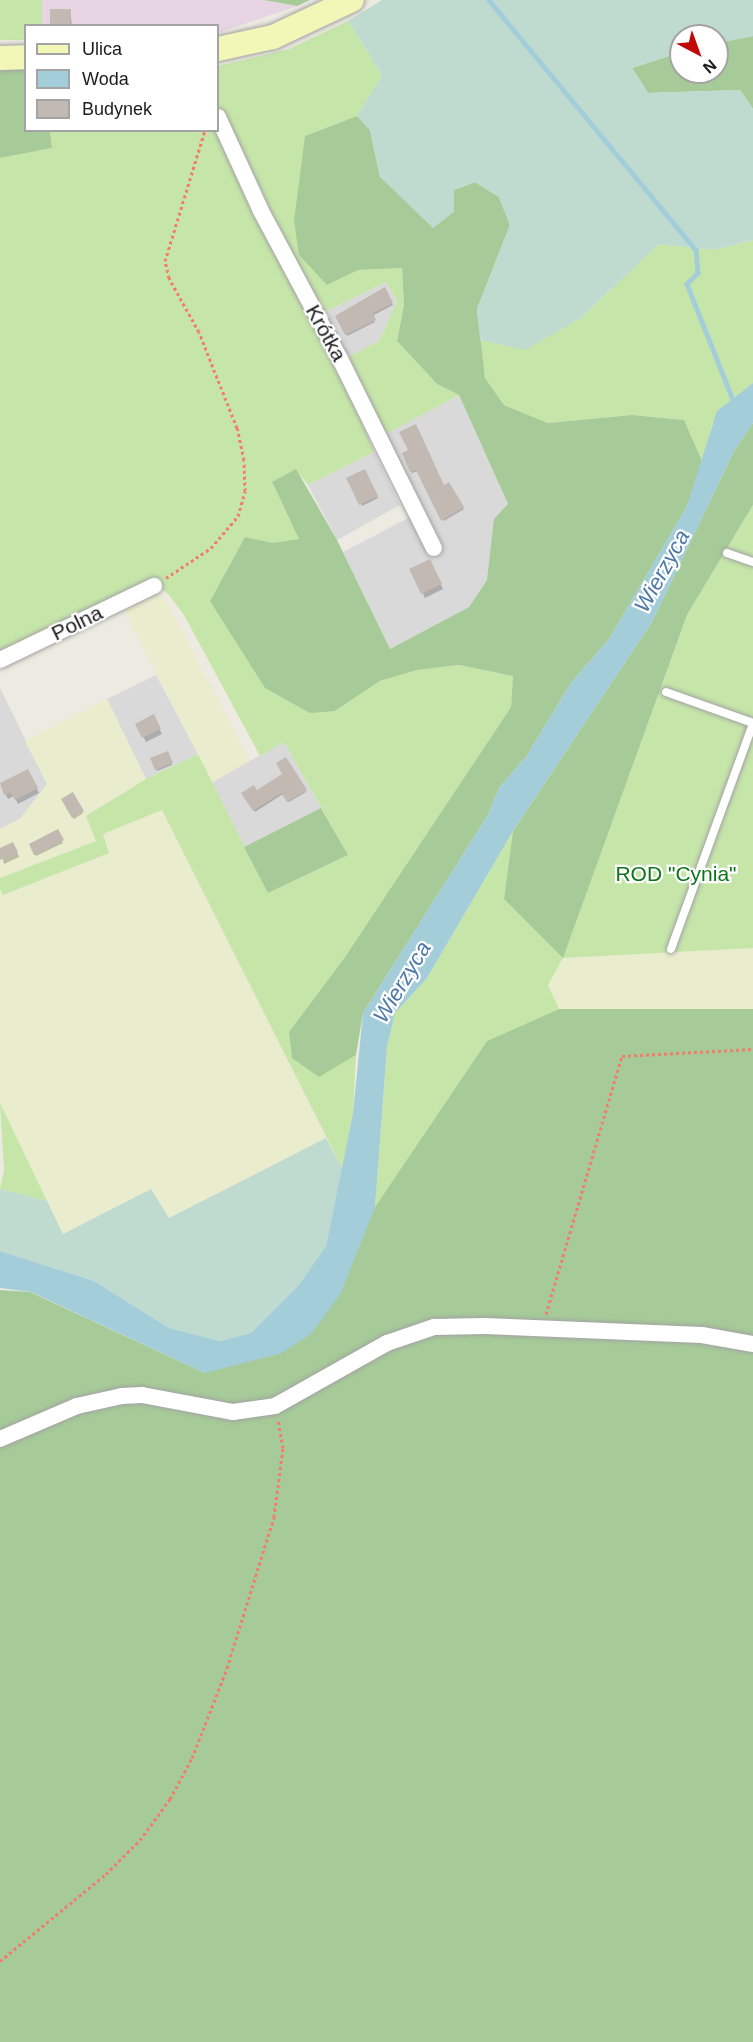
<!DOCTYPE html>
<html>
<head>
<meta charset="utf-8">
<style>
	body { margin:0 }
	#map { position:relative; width:753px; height:2042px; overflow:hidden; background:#edeae2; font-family:Arial,sans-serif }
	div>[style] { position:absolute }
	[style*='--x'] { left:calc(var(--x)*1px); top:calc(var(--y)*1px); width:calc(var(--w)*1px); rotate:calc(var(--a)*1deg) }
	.residential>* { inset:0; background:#dad9d9 }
	.industrial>* { inset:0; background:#e6d4e2 }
	.farmland>* { inset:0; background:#e9eccd }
	.grass>* { inset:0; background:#c6e6a9 }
	.forest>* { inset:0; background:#a6cb98 }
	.wetland>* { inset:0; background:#bfdbcf }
	.water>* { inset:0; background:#a4cdda }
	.shadow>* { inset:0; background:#0003 }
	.stream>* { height:4.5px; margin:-2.25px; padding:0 2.25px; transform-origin:2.25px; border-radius:2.25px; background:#a4cdda }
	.building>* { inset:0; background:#c1b9b2 }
	.path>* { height:3px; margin-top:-1.5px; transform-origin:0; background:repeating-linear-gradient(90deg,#f47c6c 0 3px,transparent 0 6px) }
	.roads { filter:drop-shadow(0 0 2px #a3a3a3) drop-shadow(0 0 2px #a3a3a3) }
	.lane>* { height:8px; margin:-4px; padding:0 4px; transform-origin:4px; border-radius:4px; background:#fff }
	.street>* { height:16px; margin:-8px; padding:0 8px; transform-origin:8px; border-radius:8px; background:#fff }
	.secondary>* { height:24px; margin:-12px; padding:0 12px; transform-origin:12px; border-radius:12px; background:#f2f7b7 }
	span { translate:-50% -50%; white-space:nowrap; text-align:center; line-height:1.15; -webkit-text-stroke:4.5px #fff; paint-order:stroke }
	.street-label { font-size:21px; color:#1c1c1c }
	.park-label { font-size:21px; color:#0f7519 }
	.water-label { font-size:22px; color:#4d79a8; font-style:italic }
	.legend { position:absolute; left:24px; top:24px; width:195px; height:108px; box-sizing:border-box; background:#fff; border:2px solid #a4a4a4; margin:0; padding:8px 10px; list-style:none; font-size:18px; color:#1c1c1c }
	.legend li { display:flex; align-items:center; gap:12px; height:30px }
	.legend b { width:30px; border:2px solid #a4a4a4 }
	.north { position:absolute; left:669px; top:24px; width:60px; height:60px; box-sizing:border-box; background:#fff; border:2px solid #a4a4a4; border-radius:50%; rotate:139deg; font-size:16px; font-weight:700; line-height:24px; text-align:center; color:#1c1c1c }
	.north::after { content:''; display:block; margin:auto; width:21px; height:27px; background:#c10a07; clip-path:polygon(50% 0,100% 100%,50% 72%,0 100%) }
</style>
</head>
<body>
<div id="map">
	<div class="residential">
		<div style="clip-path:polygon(386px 282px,397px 301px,379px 341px,346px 358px,322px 313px)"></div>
		<div style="clip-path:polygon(459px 395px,508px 504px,487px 580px,469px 607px,390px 649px,343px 552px,412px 516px,384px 435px)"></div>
		<div style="clip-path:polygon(374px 452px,400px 505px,337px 540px,308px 485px)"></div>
		<div style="clip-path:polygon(156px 675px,198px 754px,146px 779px,107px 699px)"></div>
		<div style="clip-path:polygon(0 688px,47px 784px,20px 819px,0 829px)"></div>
		<div style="clip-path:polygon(284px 742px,321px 808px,244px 847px,212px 782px)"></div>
	</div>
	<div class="industrial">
		<div style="clip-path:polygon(42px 0,264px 0,297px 6px,218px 33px,218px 26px,42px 25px)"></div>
	</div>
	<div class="farmland">
		<div style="clip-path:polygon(155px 594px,167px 602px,250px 761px,212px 782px,123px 608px)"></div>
		<div style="clip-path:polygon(107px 699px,146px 779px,86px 816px,96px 841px,0 878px,0 829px,20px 819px,47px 784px,25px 741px)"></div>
		<div style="clip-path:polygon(162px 810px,326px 1138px,168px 1218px,151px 1189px,62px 1234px,0 1103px,0 889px,3px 895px,109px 853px,103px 834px)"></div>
		<div style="clip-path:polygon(753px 948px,753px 1009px,559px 1009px,548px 985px,563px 958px)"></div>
	</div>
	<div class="grass">
		<div style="clip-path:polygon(0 0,42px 0,42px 25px,26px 26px,25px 40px,0 40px)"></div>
		<div style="clip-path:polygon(348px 21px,382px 75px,357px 116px,305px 136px,327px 285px,358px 270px,402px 268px,404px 305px,397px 341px,437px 384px,459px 395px,384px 435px,346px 358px,379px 341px,397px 301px,386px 282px,322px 313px,262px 205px,218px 107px,218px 66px,289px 49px)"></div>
		<div style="clip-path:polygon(218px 130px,342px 374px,374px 452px,308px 485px,296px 470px,272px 483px,300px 540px,273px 543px,245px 537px,210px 601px,237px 641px,335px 711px,380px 681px,417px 670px,459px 665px,513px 676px,511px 707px,345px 957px,289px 1032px,318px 1077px,356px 1055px,353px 1113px,342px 1168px,162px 810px,103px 834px,109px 853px,3px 895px,0 889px,0 878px,96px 841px,86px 816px,146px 779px,198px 754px,268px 893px,348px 855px,284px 742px,260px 756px,184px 615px,168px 594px,152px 582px,0 655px,0 158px,52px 148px,50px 131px)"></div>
		<div style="clip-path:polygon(753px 240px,753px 383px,730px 401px,712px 425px,703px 463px,684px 420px,632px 415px,548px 423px,504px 405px,485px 378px,480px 340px,525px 349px,581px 318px,659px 244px,714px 250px)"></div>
		<div style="clip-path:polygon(753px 505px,753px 948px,563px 958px,548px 985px,559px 1009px,487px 1041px,375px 1207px,387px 1047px,395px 1013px,427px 978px,513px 831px,504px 899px,563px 957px,687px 615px)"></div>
		<div style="clip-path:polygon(0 1103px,47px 1201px,0 1189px,4px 1170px)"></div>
	</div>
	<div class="forest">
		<div style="clip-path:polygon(264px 0,310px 0,297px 6px)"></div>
		<div style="clip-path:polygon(753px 36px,753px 109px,740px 90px,648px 93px,632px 68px,681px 52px,681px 72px,717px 72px,717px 43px)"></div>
		<div style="clip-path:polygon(0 65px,25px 65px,26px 130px,50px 131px,52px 148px,0 158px)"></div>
		<div style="clip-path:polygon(357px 116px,370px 130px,380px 177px,454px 190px,475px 182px,499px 197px,510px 225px,477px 309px,485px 378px,504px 405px,548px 423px,632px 415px,684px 420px,703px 463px,687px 506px,609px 639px,571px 683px,526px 757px,499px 788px,488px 815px,363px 1013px,356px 1055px,319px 1077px,292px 1058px,289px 1032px,345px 957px,511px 707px,513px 676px,459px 665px,417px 670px,380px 681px,335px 711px,310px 713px,265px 688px,210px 601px,245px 537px,273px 543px,299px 539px,272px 482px,296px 469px,337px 540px,390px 649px,469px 607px,487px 580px,494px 519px,508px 504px,459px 395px,437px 384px,397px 341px,404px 305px,402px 268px,358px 270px,327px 285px,299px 255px,294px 221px,305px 136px)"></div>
		<div style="clip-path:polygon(753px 423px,753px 505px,687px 615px,563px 958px,504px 899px,513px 831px,652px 622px,734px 451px)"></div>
		<div style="clip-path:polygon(321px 808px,348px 855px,268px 893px,244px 847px)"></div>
		<div style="clip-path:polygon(559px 1009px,753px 1009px,753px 2042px,0 2042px,0 1290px,30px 1292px,205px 1373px,356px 1248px,375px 1207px,487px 1041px)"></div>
	</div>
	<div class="wetland">
		<div style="clip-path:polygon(382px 0,753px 0,753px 36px,717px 43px,717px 36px,681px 36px,681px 52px,632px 68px,648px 93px,740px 90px,753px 109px,753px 240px,714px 250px,659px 244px,581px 318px,525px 350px,480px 340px,477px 309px,510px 225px,499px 197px,475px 182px,454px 190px,454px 212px,433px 228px,380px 177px,370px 130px,357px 116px,382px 75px,348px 21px)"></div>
		<div style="clip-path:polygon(326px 1138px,342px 1168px,326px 1246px,298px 1286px,251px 1333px,220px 1341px,169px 1328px,94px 1281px,0 1251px,0 1189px,47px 1201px,63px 1234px,151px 1189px,169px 1218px)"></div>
	</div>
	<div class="water">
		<div style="clip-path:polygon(753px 383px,753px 423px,734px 451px,652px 622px,513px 831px,427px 978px,395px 1013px,387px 1047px,375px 1207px,341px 1293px,311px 1334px,282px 1353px,205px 1373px,31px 1292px,0 1288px,0 1251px,94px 1281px,169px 1328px,220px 1341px,251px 1333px,298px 1286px,326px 1246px,353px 1113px,363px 1013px,488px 815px,499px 788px,526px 757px,571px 683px,609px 639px,687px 506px,717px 411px)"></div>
	</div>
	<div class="shadow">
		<div style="clip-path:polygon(70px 10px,72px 26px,52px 26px)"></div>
		<div style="clip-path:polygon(385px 289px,393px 305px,372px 316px,375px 322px,347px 336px,337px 316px)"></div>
		<div style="clip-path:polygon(404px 454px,443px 487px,449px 484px,464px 509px,444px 521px,418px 471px,412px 473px)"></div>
		<div style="clip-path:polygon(364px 471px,378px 498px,362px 506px,348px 479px)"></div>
		<div style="clip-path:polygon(432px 566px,443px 589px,425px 598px,411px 570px)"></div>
		<div style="clip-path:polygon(153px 716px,162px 734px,146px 742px,137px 724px)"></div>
		<div style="clip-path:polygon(167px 752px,172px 765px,157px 771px,152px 759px)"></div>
		<div style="clip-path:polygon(286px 759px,306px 792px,289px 802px,283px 794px,255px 812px,243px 794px,256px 792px,284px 774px)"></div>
		<div style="clip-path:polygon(28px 771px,39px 793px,18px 804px,14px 796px,8px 799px,1px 785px)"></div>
		<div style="clip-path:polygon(72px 794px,83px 813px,74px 819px,63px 800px)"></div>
		<div style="clip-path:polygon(58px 831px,63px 843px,36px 856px,31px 845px)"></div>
		<div style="clip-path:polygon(15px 848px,19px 857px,4px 864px,0 849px)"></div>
	</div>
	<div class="stream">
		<div style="--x:489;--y:0;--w:325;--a:50.4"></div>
		<div style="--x:696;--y:250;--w:23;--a:85"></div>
		<div style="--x:698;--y:273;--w:16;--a:135"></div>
		<div style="--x:687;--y:284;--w:127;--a:68.3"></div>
	</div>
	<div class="building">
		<div style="clip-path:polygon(50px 9px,71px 9px,70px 26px,50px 26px)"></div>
		<div style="clip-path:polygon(385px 287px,393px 303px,373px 313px,376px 320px,345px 335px,335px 316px)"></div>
		<div style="clip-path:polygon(416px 424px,444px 485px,449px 482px,464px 507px,441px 521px,416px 470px,410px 472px,402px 453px,408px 450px,399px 432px)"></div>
		<div style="clip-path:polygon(365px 469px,378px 496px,359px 505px,346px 478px)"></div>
		<div style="clip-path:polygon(430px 559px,442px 584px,421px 594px,409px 569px)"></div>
		<div style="clip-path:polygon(154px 714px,161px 729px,142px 738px,135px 724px)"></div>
		<div style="clip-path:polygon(168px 751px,173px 763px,155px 770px,150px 758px)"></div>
		<div style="clip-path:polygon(286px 757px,307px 790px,287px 802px,281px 793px,253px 811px,241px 793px,254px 785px,257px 790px,282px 774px,276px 763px)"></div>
		<div style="clip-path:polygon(28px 769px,38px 788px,15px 800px,10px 792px,4px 795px,0 783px)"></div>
		<div style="clip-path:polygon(73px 792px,84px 811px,72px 818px,61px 799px)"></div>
		<div style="clip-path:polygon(58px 829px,64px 840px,34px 855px,29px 844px)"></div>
		<div style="clip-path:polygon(13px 842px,18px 852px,0 860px,0 848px)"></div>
	</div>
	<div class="path">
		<div style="--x:166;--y:578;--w:54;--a:-33.7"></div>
		<div style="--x:211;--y:548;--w:42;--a:-49.8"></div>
		<div style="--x:238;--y:516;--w:26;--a:-74"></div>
		<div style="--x:245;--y:491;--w:31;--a:-92"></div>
		<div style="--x:244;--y:460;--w:33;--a:-102"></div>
		<div style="--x:237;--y:428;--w:103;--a:-111.6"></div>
		<div style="--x:199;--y:332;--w:62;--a:-119.1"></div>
		<div style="--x:169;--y:278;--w:17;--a:-103"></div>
		<div style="--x:165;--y:261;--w:137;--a:-73"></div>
		<div style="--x:546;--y:1314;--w:269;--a:-73.6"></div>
		<div style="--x:622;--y:1056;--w:131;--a:-3.1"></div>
		<div style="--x:0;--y:1961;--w:137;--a:-39.4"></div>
		<div style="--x:106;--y:1874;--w:48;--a:-45"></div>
		<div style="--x:140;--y:1840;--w:51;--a:-53.8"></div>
		<div style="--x:170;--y:1799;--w:47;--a:-61.8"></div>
		<div style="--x:192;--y:1758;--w:97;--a:-68.7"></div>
		<div style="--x:227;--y:1668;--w:158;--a:-72.7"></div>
		<div style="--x:274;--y:1517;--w:70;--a:-82.6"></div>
		<div style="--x:283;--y:1448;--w:28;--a:-100"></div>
	</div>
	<div class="roads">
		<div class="lane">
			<div style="--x:727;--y:553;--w:28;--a:19"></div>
			<div style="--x:666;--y:692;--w:92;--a:19.6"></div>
			<div style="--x:671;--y:949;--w:239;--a:-70"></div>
		</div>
		<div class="street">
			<div style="--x:218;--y:117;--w:103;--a:65.4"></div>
			<div style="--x:261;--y:211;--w:168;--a:61.9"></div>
			<div style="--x:340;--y:359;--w:211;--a:63.6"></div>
			<div style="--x:0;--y:660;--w:171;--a:-25.7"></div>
			<div style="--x:0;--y:1439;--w:84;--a:-23.2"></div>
			<div style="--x:77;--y:1406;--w:46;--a:-12.5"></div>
			<div style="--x:122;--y:1396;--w:20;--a:-3"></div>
			<div style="--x:142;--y:1395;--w:93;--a:10.6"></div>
			<div style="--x:233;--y:1412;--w:42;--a:-8.1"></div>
			<div style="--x:275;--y:1406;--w:129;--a:-29.4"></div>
			<div style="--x:387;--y:1343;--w:50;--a:-18.8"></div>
			<div style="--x:434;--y:1327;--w:51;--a:-1.1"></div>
			<div style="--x:485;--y:1326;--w:217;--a:2.4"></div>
			<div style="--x:702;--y:1335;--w:52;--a:10"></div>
		</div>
		<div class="secondary">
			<div style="--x:218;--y:49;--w:56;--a:-12.3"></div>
			<div style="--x:273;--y:37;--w:87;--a:-25.1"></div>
			<div style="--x:0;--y:58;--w:26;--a:-2"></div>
		</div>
	</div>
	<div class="street-label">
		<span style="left:326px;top:333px;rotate:61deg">Krótka</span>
		<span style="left:77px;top:623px;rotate:-26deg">Polna</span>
	</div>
	<div class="park-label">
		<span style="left:676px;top:874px">ROD "Cynia"</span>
	</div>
	<div class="water-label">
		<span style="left:662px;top:571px;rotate:-61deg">Wierzyca</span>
		<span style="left:402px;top:982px;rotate:-59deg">Wierzyca</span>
	</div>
	<ul class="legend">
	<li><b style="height:8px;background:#f2f7b7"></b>Ulica</li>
	<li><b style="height:16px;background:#a4cdda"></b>Woda</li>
	<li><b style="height:16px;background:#c1b9b2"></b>Budynek</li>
	</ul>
	<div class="north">N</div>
</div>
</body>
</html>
